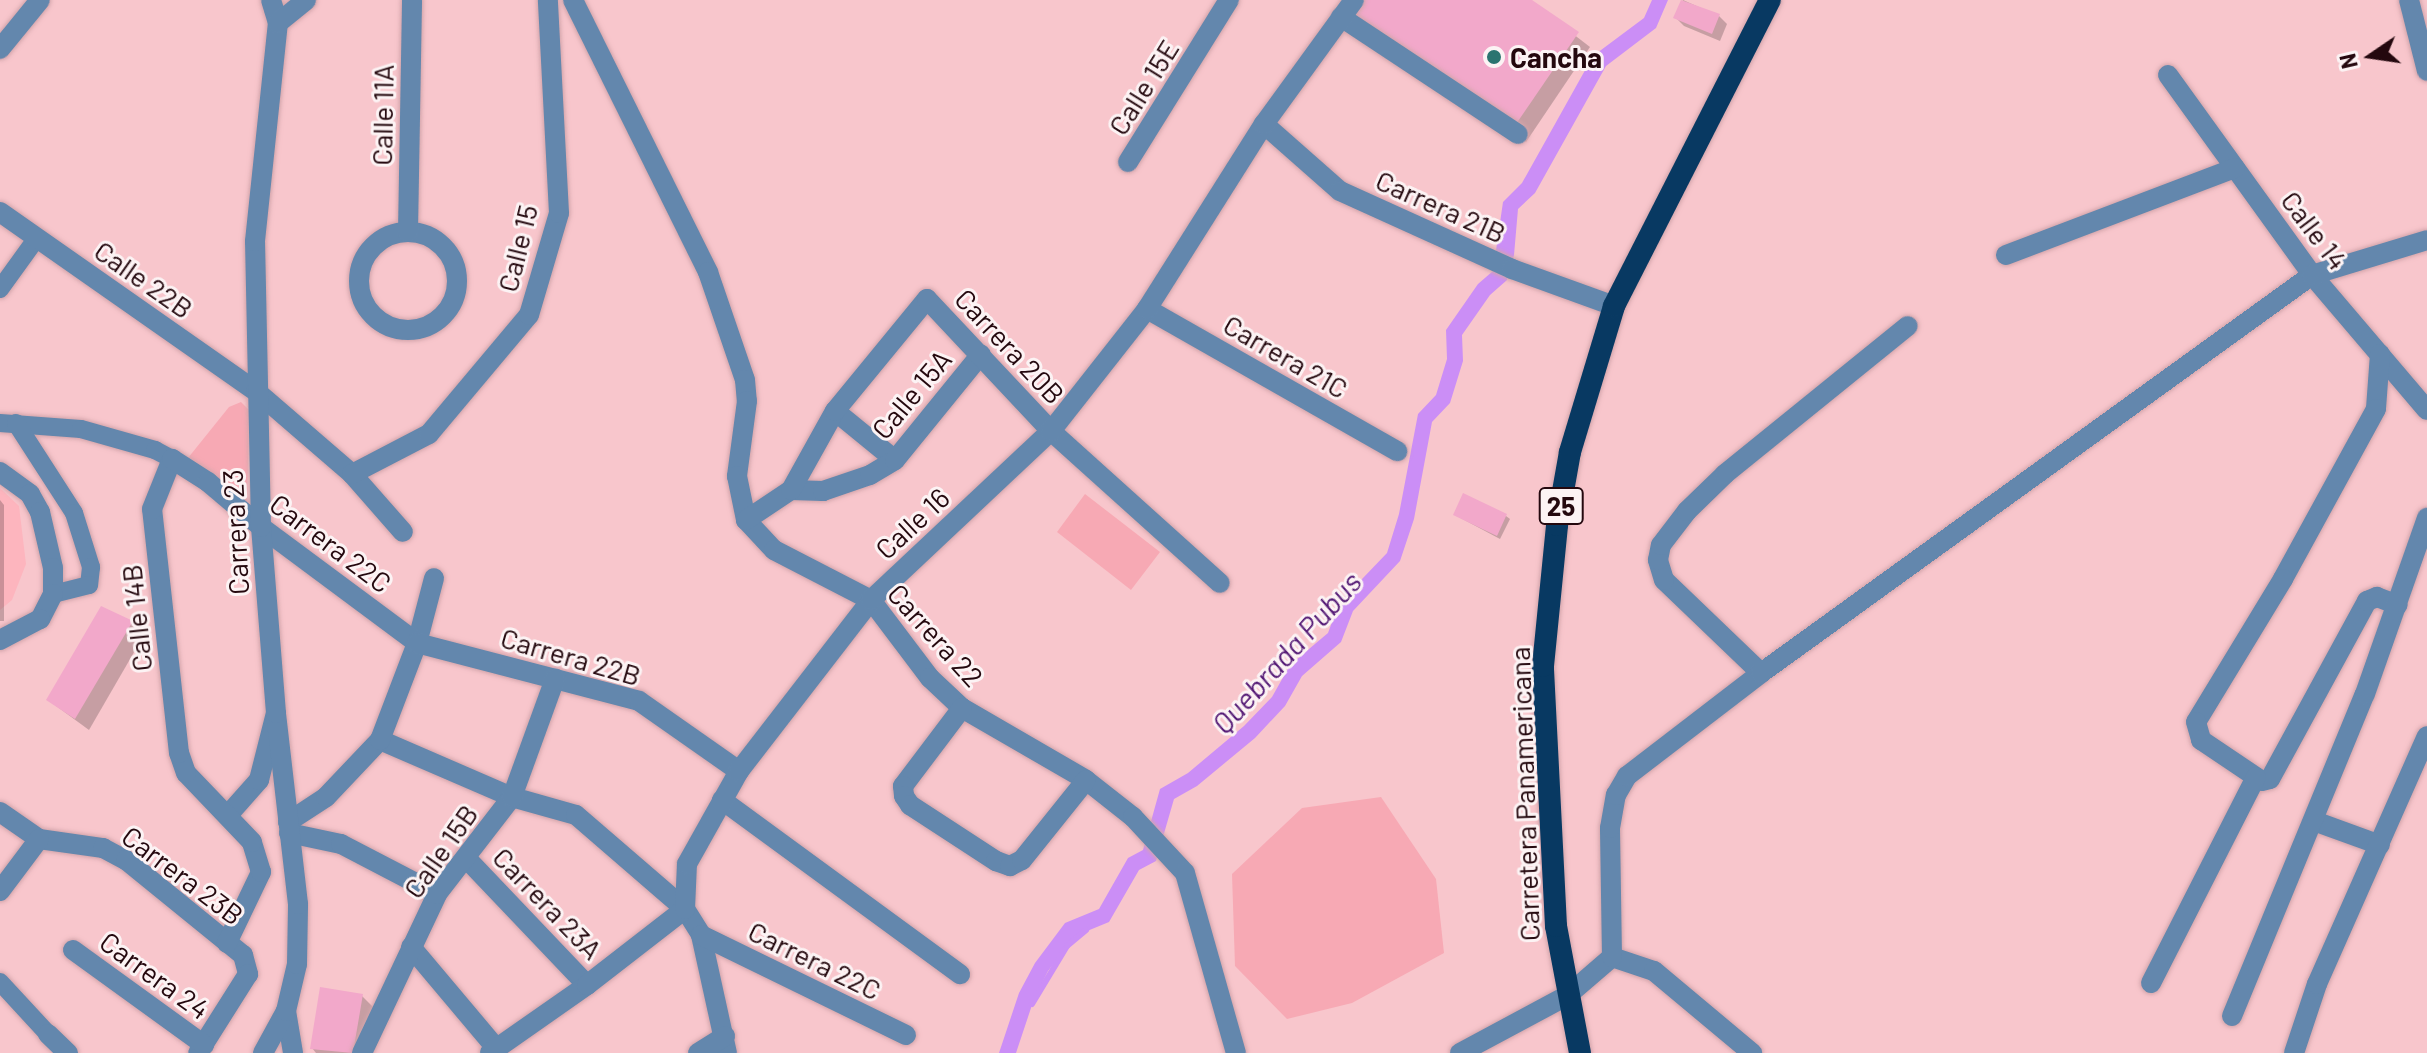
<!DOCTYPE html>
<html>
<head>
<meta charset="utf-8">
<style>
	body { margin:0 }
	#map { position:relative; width:2427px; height:1053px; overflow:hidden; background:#f8c6cc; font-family:Barlow,sans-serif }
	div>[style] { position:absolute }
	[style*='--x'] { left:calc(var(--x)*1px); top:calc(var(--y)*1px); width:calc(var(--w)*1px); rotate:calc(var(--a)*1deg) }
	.built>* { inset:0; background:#fdb5be }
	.green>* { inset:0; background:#f7a9b4 }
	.water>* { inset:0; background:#cb8ef6 }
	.shadow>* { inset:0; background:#0003 }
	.stream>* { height:6px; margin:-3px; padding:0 3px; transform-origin:3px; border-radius:3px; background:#cb8ef6 }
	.building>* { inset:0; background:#f2a8ca }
	.roads { filter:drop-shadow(0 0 2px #d2a4aa) drop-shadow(0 0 2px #d2a4aa) }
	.pedestrian>* { height:18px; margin:-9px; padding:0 9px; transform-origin:9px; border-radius:9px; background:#6387ad }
	.minor>* { height:20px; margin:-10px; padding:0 10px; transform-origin:10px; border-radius:10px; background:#6387ad }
	.minor>.ring { margin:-10px; padding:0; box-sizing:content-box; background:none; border:20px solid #6387ad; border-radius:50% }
	.tertiary>* { height:20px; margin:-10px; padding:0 10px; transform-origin:10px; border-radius:10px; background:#6387ad }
	.trunk>* { height:22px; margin:-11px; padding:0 11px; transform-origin:11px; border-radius:11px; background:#083962 }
	.dots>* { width:22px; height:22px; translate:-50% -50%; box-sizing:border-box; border:4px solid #fcf3f4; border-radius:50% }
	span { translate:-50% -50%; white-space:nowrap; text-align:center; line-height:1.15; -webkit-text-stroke:6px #fcf3f4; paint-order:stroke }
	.shield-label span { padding:2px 6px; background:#fcf3f4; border:2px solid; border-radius:6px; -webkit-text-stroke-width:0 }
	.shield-label { font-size:26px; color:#24080e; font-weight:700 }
	.poi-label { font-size:28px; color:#24080e; font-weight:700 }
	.left { translate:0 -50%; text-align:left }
	.street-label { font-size:28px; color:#24080e }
	.water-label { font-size:30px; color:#541975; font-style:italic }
	.north { position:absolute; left:2331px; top:16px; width:80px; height:80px; -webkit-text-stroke:6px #fcf3f4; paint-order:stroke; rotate:257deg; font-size:22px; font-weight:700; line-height:32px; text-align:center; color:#24080e }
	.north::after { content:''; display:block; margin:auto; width:28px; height:36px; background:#24080e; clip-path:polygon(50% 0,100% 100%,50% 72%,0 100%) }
</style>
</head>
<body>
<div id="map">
	<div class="built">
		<div style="clip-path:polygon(0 488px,19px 506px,26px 564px,12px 600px,0 610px)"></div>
	</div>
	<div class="green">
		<div style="clip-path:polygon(241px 402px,249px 410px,247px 511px,188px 458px,229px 407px)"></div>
		<div style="clip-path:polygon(1085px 494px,1160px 552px,1131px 590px,1057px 532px)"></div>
		<div style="clip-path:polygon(1381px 797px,1436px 879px,1444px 953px,1352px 1003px,1287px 1019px,1235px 966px,1232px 874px,1302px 808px)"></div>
	</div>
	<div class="water">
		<div style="clip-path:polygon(1652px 0,1668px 0,1656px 28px,1606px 66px,1535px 193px,1518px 209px,1514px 255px,1507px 280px,1490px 295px,1462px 335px,1463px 361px,1450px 403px,1432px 422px,1414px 519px,1400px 561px,1353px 611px,1341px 642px,1302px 676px,1285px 706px,1255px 738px,1197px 786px,1174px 799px,1156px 861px,1139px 870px,1109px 922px,1075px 936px,1048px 971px,1034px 999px,1016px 1053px,999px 1053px,1019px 993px,1035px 963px,1065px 923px,1099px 909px,1128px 858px,1143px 850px,1160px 789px,1188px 773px,1244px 726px,1272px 697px,1290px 665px,1328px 633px,1339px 603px,1387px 553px,1399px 514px,1418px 414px,1436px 395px,1447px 359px,1446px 330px,1478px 284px,1493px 271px,1503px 202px,1522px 183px,1593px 56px,1644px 18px)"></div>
	</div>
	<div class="shadow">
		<div style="clip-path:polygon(1529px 0,1590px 47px,1526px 142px,1364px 29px)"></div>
		<div style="clip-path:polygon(1683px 0,1719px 16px,1727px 24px,1720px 41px,1684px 26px,1675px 17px)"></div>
		<div style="clip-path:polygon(0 500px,4px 505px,4px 621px,0 621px)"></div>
		<div style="clip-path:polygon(1455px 515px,1506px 516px,1510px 519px,1500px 539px)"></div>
		<div style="clip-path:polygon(132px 623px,144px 635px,89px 730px,48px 700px)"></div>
		<div style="clip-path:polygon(362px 996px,375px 1009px,367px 1053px,316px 1053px,312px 1048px)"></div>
	</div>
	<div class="stream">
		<div style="--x:1032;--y:1004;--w:68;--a:-58.9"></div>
		<div style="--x:1067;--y:946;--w:25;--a:-40"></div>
	</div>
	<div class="building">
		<div style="clip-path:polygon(1359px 0,1532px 0,1579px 32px,1512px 130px,1348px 16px)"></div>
		<div style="clip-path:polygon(1681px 0,1720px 14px,1712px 34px,1673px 18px)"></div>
		<div style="clip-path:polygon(1463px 493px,1507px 514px,1497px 536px,1453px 515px)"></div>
		<div style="clip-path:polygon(101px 606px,133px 621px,75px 719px,46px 700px)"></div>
		<div style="clip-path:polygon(320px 987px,363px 994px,353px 1053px,310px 1049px)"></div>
	</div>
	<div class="roads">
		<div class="pedestrian">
			<div style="--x:0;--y:289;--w:62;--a:-54.2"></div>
			<div style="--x:0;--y:423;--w:81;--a:4.2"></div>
			<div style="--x:81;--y:429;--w:77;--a:15.8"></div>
			<div style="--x:155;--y:450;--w:19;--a:28"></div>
			<div style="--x:16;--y:423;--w:107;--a:57.2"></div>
			<div style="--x:74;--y:513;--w:57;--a:72.5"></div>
			<div style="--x:91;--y:567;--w:18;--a:96"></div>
			<div style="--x:89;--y:585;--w:37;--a:166"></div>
			<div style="--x:0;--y:982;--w:71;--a:47.3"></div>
		</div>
		<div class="minor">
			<div style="--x:271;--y:0;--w:24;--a:73"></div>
			<div style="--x:573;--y:0;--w:304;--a:63.6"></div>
			<div style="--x:708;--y:272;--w:114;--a:71.1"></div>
			<div style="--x:745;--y:380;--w:21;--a:85"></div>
			<div style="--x:747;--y:401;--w:76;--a:97.6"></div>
			<div style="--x:737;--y:476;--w:45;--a:78.4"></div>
			<div style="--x:746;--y:520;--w:41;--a:47"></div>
			<div style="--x:774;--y:550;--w:109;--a:27.3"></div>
			<div style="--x:871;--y:600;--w:98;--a:52.9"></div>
			<div style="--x:930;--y:678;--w:44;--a:43.2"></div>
			<div style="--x:962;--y:708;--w:143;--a:30.1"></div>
			<div style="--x:1086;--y:780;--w:60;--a:38.2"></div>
			<div style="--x:1133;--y:817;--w:76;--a:47.1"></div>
			<div style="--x:1185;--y:873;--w:187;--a:74.2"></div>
			<div style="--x:2409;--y:0;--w:73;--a:75.8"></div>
			<div style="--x:1341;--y:17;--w:212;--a:33.5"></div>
			<div style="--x:0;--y:49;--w:63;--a:-50.8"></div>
			<div style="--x:2168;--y:75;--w:246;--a:54.2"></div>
			<div style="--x:2312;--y:275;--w:177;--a:49.6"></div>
			<div style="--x:1264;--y:124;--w:101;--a:41.4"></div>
			<div style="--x:1340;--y:191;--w:189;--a:24.4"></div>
			<div style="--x:1512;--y:269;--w:109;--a:19.9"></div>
			<div style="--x:1128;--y:162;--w:191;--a:-58.1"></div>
			<div style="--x:0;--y:212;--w:312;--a:35"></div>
			<div style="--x:256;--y:391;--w:127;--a:40.8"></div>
			<div style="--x:352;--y:474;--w:77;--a:48.7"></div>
			<div class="ring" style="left:359px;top:232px;width:78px;height:78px"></div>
			<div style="--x:408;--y:232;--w:232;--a:-89"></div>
			<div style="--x:2006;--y:255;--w:245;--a:-20.8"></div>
			<div style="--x:1147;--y:309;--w:288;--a:29.6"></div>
			<div style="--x:2380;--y:354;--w:55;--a:94.2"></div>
			<div style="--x:2376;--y:409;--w:194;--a:118.7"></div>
			<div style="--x:2283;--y:579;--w:167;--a:121.3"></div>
			<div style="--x:2196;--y:722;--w:19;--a:74"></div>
			<div style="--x:2201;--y:740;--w:73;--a:33.9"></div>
			<div style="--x:2262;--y:781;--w:8;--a:-14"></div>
			<div style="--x:2270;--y:779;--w:203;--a:-61.4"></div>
			<div style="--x:2367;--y:601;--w:11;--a:-22"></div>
			<div style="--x:2377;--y:597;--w:22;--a:21"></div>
			<div style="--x:835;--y:411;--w:77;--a:39.2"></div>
			<div style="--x:0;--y:472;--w:37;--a:36"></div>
			<div style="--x:30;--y:494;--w:21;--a:61"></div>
			<div style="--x:40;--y:512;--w:57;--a:76.9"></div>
			<div style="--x:53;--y:568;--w:26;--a:90"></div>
			<div style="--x:53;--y:594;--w:28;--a:117"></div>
			<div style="--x:40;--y:619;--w:45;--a:152.3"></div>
			<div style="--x:352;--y:474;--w:87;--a:-27.5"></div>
			<div style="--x:429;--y:434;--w:155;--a:-50"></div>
			<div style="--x:529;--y:315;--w:106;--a:-73.6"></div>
			<div style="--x:559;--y:213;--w:213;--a:-93"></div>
			<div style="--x:791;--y:490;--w:32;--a:2"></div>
			<div style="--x:823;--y:491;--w:50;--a:-18.8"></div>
			<div style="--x:870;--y:475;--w:29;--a:-31"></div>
			<div style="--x:895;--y:460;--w:136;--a:-50.9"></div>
			<div style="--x:746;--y:520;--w:54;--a:-33.7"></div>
			<div style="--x:791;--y:490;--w:90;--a:-60.9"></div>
			<div style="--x:835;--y:411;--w:145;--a:-50.6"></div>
			<div style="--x:927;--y:299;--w:181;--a:46.8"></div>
			<div style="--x:1051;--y:431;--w:227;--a:42"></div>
			<div style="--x:1761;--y:673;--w:134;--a:-136.2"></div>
			<div style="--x:1664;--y:580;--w:21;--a:-107"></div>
			<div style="--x:1658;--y:560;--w:15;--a:-79"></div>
			<div style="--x:1661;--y:545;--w:43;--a:-52.6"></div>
			<div style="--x:1687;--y:511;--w:53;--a:-44.2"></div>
			<div style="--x:1725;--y:474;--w:235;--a:-39"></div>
			<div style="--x:962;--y:708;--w:98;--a:127.1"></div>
			<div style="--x:903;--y:786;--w:10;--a:84"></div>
			<div style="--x:904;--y:796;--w:11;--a:56"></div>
			<div style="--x:910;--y:805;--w:103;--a:33.1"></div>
			<div style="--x:996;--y:861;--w:15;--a:20"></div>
			<div style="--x:1010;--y:866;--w:13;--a:-27"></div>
			<div style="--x:1022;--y:860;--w:102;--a:-51.3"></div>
			<div style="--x:380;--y:740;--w:144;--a:23.4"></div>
			<div style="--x:512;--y:797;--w:66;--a:15.7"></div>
			<div style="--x:576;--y:815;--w:144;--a:40.8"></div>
			<div style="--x:685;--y:909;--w:31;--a:58"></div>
			<div style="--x:701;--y:935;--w:121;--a:77.6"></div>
			<div style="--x:722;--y:800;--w:295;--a:36.2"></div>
			<div style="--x:0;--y:812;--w:47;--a:34.7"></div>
			<div style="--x:39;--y:839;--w:65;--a:8"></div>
			<div style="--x:103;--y:848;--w:26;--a:28"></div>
			<div style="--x:126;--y:860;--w:151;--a:39.1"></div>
			<div style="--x:243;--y:955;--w:20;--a:75"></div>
			<div style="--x:248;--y:974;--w:93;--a:122.3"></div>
			<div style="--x:228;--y:815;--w:47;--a:-48.5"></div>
			<div style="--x:259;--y:780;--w:69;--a:-75.8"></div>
			<div style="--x:2314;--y:821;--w:70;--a:20"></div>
			<div style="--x:288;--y:822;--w:45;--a:-33.3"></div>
			<div style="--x:326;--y:797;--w:79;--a:-46.5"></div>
			<div style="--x:380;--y:740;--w:104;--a:-69.1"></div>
			<div style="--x:417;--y:643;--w:67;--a:-75.3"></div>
			<div style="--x:289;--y:833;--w:53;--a:11.9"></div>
			<div style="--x:341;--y:844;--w:108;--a:27.5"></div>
			<div style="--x:467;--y:859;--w:174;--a:46.4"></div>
			<div style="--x:0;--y:891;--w:65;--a:-53.1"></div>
			<div style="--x:701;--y:935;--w:228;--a:26"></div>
			<div style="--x:227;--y:943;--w:79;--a:-64.4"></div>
			<div style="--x:261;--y:872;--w:31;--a:-107"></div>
			<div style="--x:252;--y:842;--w:95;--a:-133.7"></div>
			<div style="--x:186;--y:773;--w:21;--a:-109"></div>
			<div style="--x:179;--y:753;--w:245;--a:-96.3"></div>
			<div style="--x:152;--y:509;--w:54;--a:-68.2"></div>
			<div style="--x:172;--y:459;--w:43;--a:32.6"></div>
			<div style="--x:208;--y:482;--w:70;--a:40.3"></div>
			<div style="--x:261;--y:527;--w:194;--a:36.6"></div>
			<div style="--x:417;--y:643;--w:229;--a:14.6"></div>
			<div style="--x:639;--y:701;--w:122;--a:35"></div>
			<div style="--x:411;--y:947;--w:133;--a:49.9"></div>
			<div style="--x:73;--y:950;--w:162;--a:35.9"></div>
			<div style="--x:1612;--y:957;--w:44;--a:18.4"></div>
			<div style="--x:1654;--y:971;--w:128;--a:39.9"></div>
			<div style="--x:2151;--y:983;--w:231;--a:-63"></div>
			<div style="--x:286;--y:1011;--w:43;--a:80.5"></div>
			<div style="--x:2232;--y:1016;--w:348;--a:-67.6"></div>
			<div style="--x:2365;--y:694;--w:187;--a:-70.6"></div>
			<div style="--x:48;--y:1034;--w:28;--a:44"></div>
			<div style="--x:362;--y:1053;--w:176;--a:-64.7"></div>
			<div style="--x:437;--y:894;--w:123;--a:-52.3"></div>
			<div style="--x:512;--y:797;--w:126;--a:-70"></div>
			<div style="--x:490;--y:1053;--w:118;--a:-35"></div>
			<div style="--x:587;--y:985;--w:124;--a:-37.8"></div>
			<div style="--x:685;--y:909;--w:45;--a:-87.5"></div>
			<div style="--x:687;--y:864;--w:107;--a:-60.8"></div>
			<div style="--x:739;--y:771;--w:216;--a:-52.3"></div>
			<div style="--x:871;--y:600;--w:247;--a:-43.2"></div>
			<div style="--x:1051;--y:431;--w:155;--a:-51.8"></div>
			<div style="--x:1147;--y:309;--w:219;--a:-57.7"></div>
			<div style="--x:1264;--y:124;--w:153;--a:-54"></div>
			<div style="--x:698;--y:1053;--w:32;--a:-32"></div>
			<div style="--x:1460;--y:1053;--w:123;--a:-28.2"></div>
			<div style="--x:1568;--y:995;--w:58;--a:-40.8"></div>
			<div style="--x:1612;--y:957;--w:129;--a:-90.9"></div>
			<div style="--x:1610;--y:828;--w:34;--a:-80"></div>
			<div style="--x:1616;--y:795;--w:22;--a:-60"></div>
			<div style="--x:1627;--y:776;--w:169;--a:-37.5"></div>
			<div style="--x:1761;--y:673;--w:680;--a:-35.84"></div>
			<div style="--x:2312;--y:275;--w:120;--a:-16.9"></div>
			<div style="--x:2294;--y:1053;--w:73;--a:-71.6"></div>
			<div style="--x:2317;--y:984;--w:271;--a:-66.1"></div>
		</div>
		<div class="tertiary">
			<div style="--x:263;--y:1053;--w:48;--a:-61.3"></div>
			<div style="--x:286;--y:1011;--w:48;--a:-76.8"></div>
			<div style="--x:297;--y:964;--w:60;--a:-89"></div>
			<div style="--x:298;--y:904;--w:192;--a:-96.6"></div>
			<div style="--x:276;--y:713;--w:187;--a:-94.6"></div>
			<div style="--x:261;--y:527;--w:286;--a:-91.2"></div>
			<div style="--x:255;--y:241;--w:219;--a:-84"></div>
			<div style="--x:278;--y:23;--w:36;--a:-39"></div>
		</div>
		<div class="trunk">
			<div style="--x:1580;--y:1053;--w:129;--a:-100.7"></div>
			<div style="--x:1556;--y:926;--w:260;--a:-92.9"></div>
			<div style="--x:1543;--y:666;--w:142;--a:-84.3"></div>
			<div style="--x:1557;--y:525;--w:74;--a:-79.9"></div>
			<div style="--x:1570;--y:452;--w:152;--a:-73.2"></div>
			<div style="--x:1614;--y:306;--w:343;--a:-63"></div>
		</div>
	</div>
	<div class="dots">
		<div style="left:1494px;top:57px;background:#2b7470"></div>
	</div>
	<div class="shield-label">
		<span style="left:1561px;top:506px">25</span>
	</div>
	<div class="poi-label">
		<span class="left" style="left:1510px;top:57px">Cancha</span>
	</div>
	<div class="street-label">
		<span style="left:1143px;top:87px;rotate:-58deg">Calle 15E</span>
		<span style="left:382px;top:115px;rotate:-89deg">Calle 11A</span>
		<span style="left:1441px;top:206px;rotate:24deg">Carrera 21B</span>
		<span style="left:2315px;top:230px;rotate:53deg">Calle 14</span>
		<span style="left:517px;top:248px;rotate:-76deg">Calle 15</span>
		<span style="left:144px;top:279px;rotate:35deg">Calle 22B</span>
		<span style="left:1010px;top:346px;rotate:47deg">Carrera 20B</span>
		<span style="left:1286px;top:356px;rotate:30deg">Carrera 21C</span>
		<span style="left:911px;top:394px;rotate:-50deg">Calle 15A</span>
		<span style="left:912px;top:523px;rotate:-43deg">Calle 16</span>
		<span style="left:235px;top:532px;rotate:-93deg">Carrera 23</span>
		<span style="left:331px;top:543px;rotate:37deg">Carrera 22C</span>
		<span style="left:136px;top:618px;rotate:-96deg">Calle 14B</span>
		<span style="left:936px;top:635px;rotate:48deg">Carrera 22</span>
		<span style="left:571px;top:656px;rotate:16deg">Carrera 22B</span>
		<span style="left:1524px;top:794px;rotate:-92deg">Carretera Panamericana</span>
		<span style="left:440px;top:851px;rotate:-55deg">Calle 15B</span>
		<span style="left:183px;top:875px;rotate:37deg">Carrera 23B</span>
		<span style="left:548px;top:903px;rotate:46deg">Carrera 23A</span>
		<span style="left:815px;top:960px;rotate:26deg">Carrera 22C</span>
		<span style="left:155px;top:975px;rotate:36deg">Carrera 24</span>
	</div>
	<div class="water-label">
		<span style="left:1286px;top:652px;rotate:-48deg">Quebrada Pubus</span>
	</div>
	<div class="north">N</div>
</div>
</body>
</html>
